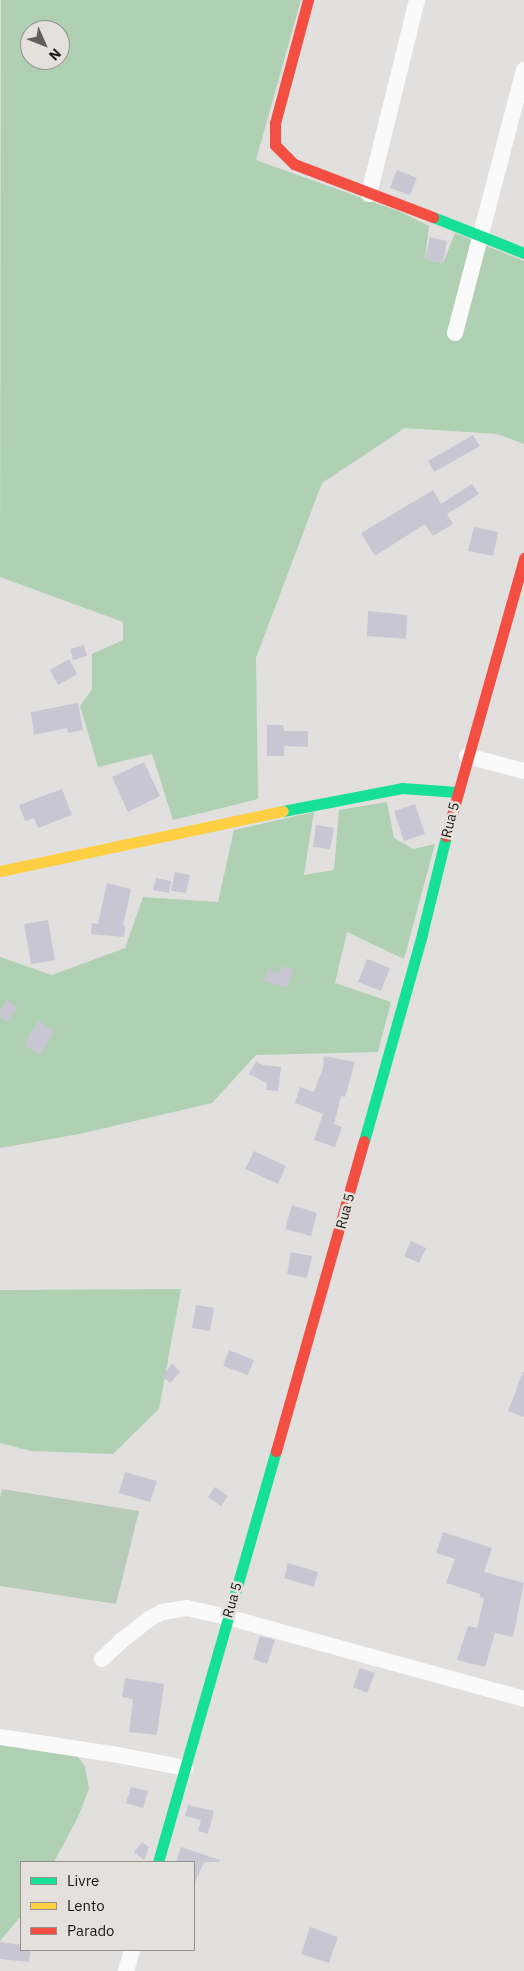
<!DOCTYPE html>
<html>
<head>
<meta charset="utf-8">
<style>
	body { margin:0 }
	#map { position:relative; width:524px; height:1971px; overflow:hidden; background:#e2e0de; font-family:"IBM Plex Sans",sans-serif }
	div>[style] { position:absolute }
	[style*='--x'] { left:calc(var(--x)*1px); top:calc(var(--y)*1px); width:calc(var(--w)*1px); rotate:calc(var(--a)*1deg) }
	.green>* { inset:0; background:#b8cbb8 }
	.forest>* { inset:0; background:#b0d0b3 }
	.building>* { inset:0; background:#c8c6d2 }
	.street>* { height:16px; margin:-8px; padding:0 8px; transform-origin:8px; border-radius:8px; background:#fbfafa }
	.fast>* { height:11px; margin:-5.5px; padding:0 5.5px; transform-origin:5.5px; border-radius:5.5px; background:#16e098 }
	.slow>* { height:11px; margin:-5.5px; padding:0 5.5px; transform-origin:5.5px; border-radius:5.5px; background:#ffcf43 }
	.jam>* { height:11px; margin:-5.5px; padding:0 5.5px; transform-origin:5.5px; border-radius:5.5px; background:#f24e42 }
	span { translate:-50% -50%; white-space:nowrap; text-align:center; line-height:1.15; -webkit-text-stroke:5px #e4e0dc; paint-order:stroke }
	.street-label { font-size:14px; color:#1a1917 }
	.legend { position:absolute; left:20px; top:1861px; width:175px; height:90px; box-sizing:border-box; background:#e4e0dc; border:1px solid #93908d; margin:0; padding:6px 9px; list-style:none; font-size:15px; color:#1a1917 }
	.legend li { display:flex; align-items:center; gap:10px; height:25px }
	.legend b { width:25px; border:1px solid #93908d }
	.north { position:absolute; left:20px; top:20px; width:50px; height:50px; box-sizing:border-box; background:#e4e0dc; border:1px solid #93908d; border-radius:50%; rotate:134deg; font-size:14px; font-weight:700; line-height:20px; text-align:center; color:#1a1917 }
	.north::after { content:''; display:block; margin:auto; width:18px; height:22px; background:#605f5d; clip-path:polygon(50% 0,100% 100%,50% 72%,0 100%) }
</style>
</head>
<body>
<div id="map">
	<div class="green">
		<div style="clip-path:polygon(2px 1489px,139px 1511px,116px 1604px,0 1586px,0 1498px)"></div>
	</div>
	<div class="forest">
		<div style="clip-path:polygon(evenodd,1px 0,301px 0,256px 160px,401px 212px,429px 226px,425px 259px,443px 263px,455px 233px,524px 261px,524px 444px,497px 434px,405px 428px,322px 483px,256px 658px,258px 799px,173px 820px,152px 754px,98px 767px,80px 706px,92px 689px,92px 654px,123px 640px,123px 622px,0 577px,1px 0,30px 30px,60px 30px,60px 60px,30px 60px,30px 30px)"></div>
		<div style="clip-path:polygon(387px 802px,394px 838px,413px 849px,435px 844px,404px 959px,347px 932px,335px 983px,391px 1002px,378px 1052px,256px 1055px,212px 1103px,79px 1134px,0 1148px,0 957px,52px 975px,125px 948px,143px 897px,218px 902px,234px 830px,314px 812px,304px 875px,334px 870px,339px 810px)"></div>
		<div style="clip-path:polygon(181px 1289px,159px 1409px,113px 1454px,31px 1451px,0 1443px,0 1290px)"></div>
		<div style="clip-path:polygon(0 1737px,70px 1747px,85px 1766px,89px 1789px,78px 1817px,54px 1862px,21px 1862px,21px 1916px,0 1941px)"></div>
	</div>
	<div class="building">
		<div style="clip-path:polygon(397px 170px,417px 178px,410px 195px,390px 188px)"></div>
		<div style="clip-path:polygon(430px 237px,447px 241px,443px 263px,425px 259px)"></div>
		<div style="clip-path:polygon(473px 435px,480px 446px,434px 472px,428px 461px)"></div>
		<div style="clip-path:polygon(472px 484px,479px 494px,447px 514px,453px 524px,433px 536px,425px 524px,375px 556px,361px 533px,433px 490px,441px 504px)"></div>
		<div style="clip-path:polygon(474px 527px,498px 532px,493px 556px,468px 551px)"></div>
		<div style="clip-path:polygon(368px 611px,407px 615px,406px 639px,367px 636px)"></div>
		<div style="clip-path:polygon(84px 645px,87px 656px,73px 660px,70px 649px)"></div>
		<div style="clip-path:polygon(69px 659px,77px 674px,58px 685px,50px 670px)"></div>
		<div style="clip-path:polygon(78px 703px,83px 730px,68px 733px,67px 728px,34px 735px,31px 712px)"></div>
		<div style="clip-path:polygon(267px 725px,283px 725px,284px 731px,308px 731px,308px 747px,284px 746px,284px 756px,267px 756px)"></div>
		<div style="clip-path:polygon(144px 762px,160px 796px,128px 812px,112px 777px)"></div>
		<div style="clip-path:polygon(62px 789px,72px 815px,38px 828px,34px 818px,25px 821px,19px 805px)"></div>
		<div style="clip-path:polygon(415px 804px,425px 834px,404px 841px,394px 811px)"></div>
		<div style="clip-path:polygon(316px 825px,334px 828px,330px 849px,313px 847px)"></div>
		<div style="clip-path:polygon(175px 872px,190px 875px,186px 893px,171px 891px)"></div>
		<div style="clip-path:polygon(156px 878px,171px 881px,169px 893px,153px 890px)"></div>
		<div style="clip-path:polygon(107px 883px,131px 889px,123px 926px,125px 926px,124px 937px,91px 934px,92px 923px,98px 924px)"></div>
		<div style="clip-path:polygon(48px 920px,55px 960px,31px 964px,24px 924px)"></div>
		<div style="clip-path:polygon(367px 959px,390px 968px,381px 991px,358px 982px)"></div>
		<div style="clip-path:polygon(282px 966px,294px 970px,287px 988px,264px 980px,268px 969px,279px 973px)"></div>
		<div style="clip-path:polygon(7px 1000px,17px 1007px,7px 1022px,0 1017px,0 1011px)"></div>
		<div style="clip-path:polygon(38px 1021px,54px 1031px,40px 1055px,24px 1045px)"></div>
		<div style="clip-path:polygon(324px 1056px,355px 1062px,345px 1097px,341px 1096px,334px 1124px,342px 1127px,335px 1147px,314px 1140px,323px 1114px,295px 1103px,300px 1087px,314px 1092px,323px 1068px)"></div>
		<div style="clip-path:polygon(256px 1061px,263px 1065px,281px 1067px,278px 1091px,266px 1090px,267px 1083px,249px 1074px)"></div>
		<div style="clip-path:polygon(254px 1151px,286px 1166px,278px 1184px,245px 1169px)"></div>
		<div style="clip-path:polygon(292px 1205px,317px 1213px,311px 1236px,285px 1229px)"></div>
		<div style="clip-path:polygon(411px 1241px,426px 1248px,419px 1263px,404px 1256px)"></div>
		<div style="clip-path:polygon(291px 1252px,312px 1256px,307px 1278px,287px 1274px)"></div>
		<div style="clip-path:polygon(196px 1305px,214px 1308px,210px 1331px,192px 1328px)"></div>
		<div style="clip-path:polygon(229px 1350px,254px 1360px,248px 1375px,223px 1366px)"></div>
		<div style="clip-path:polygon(172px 1364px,180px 1372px,170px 1383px,162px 1376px)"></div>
		<div style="clip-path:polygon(523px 1372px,524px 1372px,524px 1417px,508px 1411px)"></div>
		<div style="clip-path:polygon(125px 1472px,157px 1481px,150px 1502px,119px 1493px)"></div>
		<div style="clip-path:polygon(215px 1487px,228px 1496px,221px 1506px,208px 1497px)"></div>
		<div style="clip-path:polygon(443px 1532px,492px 1548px,484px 1572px,524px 1583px,513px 1637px,495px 1633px,485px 1667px,457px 1660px,468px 1626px,477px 1628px,484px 1598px,480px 1597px,480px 1594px,446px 1583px,455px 1559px,436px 1553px)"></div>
		<div style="clip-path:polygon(288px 1563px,318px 1572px,314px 1587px,284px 1578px)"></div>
		<div style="clip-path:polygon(260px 1636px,275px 1640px,267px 1664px,253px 1659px)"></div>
		<div style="clip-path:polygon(360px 1668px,375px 1673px,367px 1693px,353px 1687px)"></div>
		<div style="clip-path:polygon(125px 1678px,164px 1684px,157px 1735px,129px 1732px,133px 1699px,122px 1697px)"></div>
		<div style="clip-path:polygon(131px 1787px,148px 1791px,143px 1808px,126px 1803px)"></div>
		<div style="clip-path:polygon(188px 1805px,214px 1811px,208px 1834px,198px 1831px,201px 1820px,185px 1816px)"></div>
		<div style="clip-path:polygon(142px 1842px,149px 1847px,144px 1860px,134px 1852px)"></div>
		<div style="clip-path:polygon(181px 1847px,220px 1860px,220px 1862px,204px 1862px,194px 1885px,194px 1862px,176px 1862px)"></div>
		<div style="clip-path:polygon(310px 1927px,338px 1937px,329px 1963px,301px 1954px)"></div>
		<div style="clip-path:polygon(0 1942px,21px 1945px,21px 1950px,31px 1950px,29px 1962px,0 1959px)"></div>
	</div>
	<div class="street">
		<div style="--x:369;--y:194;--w:200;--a:-76.1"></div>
		<div style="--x:455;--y:333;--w:272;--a:-75.3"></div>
		<div style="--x:467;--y:756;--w:59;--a:14.7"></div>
		<div style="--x:102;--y:1659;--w:26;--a:-43"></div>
		<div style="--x:121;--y:1641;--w:36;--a:-38"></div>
		<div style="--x:149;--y:1619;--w:15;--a:-28"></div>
		<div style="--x:162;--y:1612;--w:25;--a:-9"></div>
		<div style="--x:187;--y:1608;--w:41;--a:12.7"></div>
		<div style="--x:227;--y:1617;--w:308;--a:15.4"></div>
		<div style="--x:0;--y:1737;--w:114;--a:8.6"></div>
		<div style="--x:113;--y:1754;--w:74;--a:10.9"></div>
		<div style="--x:126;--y:1971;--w:22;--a:-74"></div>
	</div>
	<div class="fast">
		<div style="--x:433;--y:217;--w:98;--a:21.6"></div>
		<div style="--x:283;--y:811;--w:121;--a:-10.9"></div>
		<div style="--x:402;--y:788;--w:55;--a:4.2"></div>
		<div style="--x:364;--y:1141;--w:215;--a:-74.3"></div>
		<div style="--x:422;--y:934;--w:101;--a:-76.2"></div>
		<div style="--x:158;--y:1862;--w:428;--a:-74"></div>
	</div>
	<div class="slow">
		<div style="--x:0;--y:871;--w:289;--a:-12"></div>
	</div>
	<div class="jam">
		<div style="--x:308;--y:0;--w:127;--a:105"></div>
		<div style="--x:275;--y:123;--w:22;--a:90"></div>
		<div style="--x:275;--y:145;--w:27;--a:45"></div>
		<div style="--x:294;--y:164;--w:149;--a:20.9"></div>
		<div style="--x:446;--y:836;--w:289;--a:-74.3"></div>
		<div style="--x:276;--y:1451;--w:322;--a:-74.2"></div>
	</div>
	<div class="street-label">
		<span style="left:450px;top:820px;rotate:-76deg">Rua 5</span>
		<span style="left:345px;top:1211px;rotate:-75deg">Rua 5</span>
		<span style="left:232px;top:1600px;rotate:-74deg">Rua 5</span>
	</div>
	<ul class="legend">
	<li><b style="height:6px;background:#16e098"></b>Livre</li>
	<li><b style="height:6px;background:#ffcf43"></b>Lento</li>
	<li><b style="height:6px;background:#f24e42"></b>Parado</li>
	</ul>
	<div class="north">N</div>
</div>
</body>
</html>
